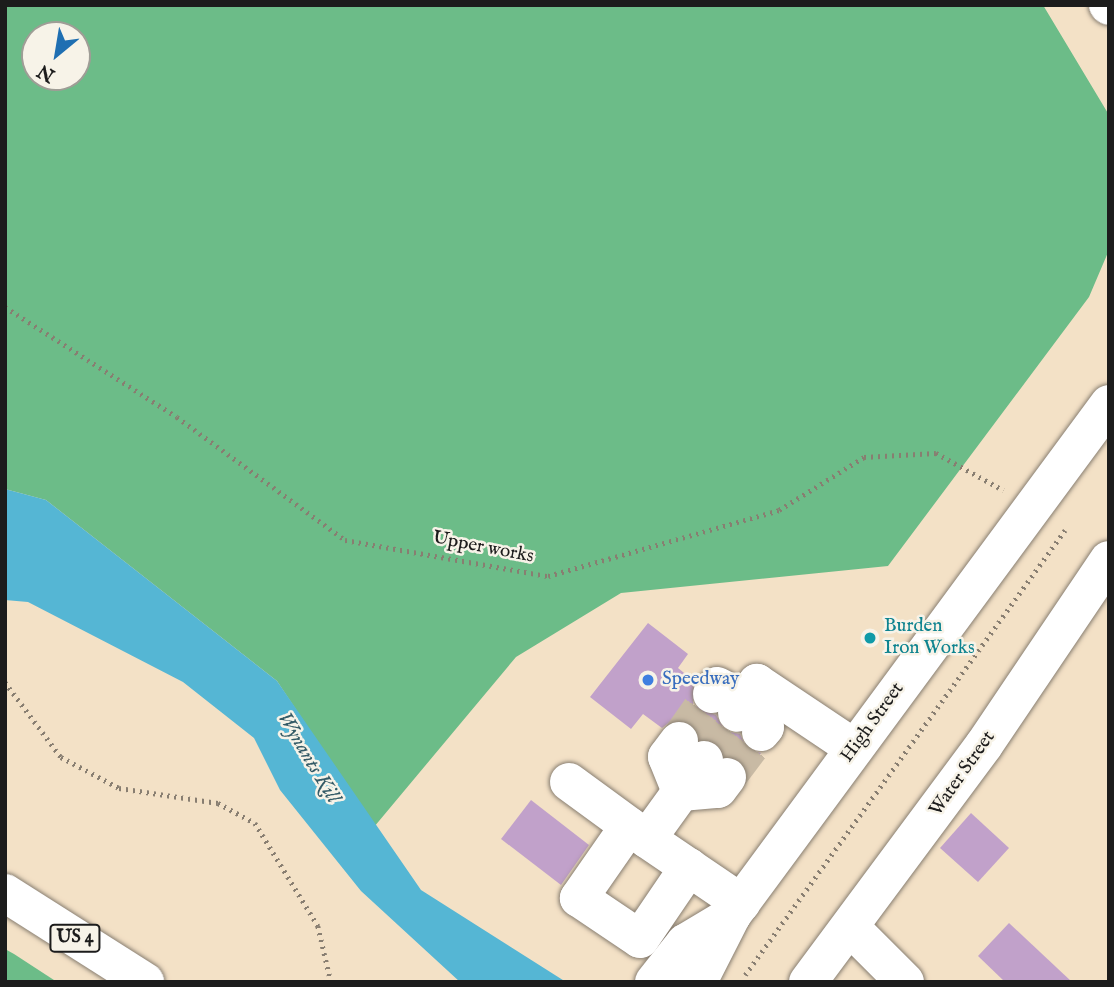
<!DOCTYPE html>
<html>
<head>
<meta charset="utf-8">
<style>
	body { margin:0 }
	#map { position:relative; width:1114px; height:987px; overflow:hidden; background:#f3e1c6; font-family:"IM FELL English",serif }
	div>[style] { position:absolute }
	[style*='--x'] { left:calc(var(--x)*1px); top:calc(var(--y)*1px); width:calc(var(--w)*1px); rotate:calc(var(--a)*1deg) }
	.forest>* { inset:0; background:#6cbc88 }
	.water>* { inset:0; background:#55b6d4 }
	.building>* { inset:0; background:#c1a1ca }
	.minor-tunnel>* { height:38px; margin-top:-19px; transform-origin:0; background:repeating-linear-gradient(90deg,#c8baa4 0 38px,transparent 0 57px) }
	.path>* { height:4.5px; margin-top:-2.25px; transform-origin:0; background:repeating-linear-gradient(90deg,#887e71 0 2px,transparent 0 7px) }
	.roads { filter:drop-shadow(0 0 2px #887e71) drop-shadow(0 0 2px #887e71) }
	.minor>* { height:38px; margin:-19px; padding:0 19px; transform-origin:19px; border-radius:19px; background:#fff }
	.major>* { height:38px; margin:-19px; padding:0 19px; transform-origin:19px; border-radius:19px; background:#fff }
	.dots>* { width:19px; height:19px; translate:-50% -50%; box-sizing:border-box; border:4px solid #f7f3e8; border-radius:50% }
	span { translate:-50% -50%; white-space:nowrap; text-align:center; line-height:1.15; -webkit-text-stroke:5px #f7f3e8; paint-order:stroke }
	.shield-label span { padding:2px 5px; background:#f7f3e8; border:2px solid; border-radius:5px; -webkit-text-stroke-width:0 }
	.shield-label { font-size:18px; color:#1c1c1c; font-weight:700 }
	.street-label { font-size:19px; color:#1c1c1c }
	.culture-label { font-size:19px; color:#0d838f }
	.left { translate:0 -50%; text-align:left }
	.shop-label { font-size:19px; color:#366cbe }
	.water-label { font-size:21px; color:#335a66; font-style:italic }
	.frame { position:absolute; inset:0; border:7px solid #1c1c1c; pointer-events:none }
	.north { position:absolute; left:21px; top:21px; width:70px; height:70px; box-sizing:border-box; background:#f7f3e8; border:2px solid #9f9d96; border-radius:50%; rotate:210deg; font-size:19px; font-weight:700; line-height:28px; text-align:center; color:#1c1c1c }
	.north::after { content:''; display:block; margin:auto; width:24px; height:32px; background:#1f6fb2; clip-path:polygon(50% 0,100% 100%,50% 72%,0 100%) }
</style>
</head>
<body>
<div id="map">
	<div class="forest">
		<div style="clip-path:polygon(evenodd,5px 5px,1043px 5px,1109px 115px,1109px 250px,1089px 297px,888px 566px,621px 593px,516px 657px,374px 827px,277px 681px,46px 500px,5px 489px,5px 5px,35px 35px,77px 35px,77px 77px,35px 77px,35px 35px)"></div>
		<div style="clip-path:polygon(5px 949px,14px 954px,57px 982px,5px 982px)"></div>
	</div>
	<div class="water">
		<div style="clip-path:polygon(5px 489px,46px 500px,277px 681px,421px 890px,566px 982px,460px 982px,361px 891px,280px 790px,254px 738px,183px 682px,28px 602px,5px 600px)"></div>
	</div>
	<div class="building">
		<div style="clip-path:polygon(648px 623px,688px 654px,678px 668px,694px 681px,693px 705px,716px 715px,725px 731px,740px 734px,747px 749px,761px 753px,748px 771px,716px 742px,700px 739px,692px 723px,671px 721px,662px 728px,643px 714px,631px 729px,590px 697px)"></div>
		<div style="clip-path:polygon(531px 800px,589px 845px,561px 885px,501px 839px)"></div>
		<div style="clip-path:polygon(971px 813px,1009px 848px,978px 882px,940px 848px)"></div>
		<div style="clip-path:polygon(1009px 923px,1072px 982px,1005px 982px,978px 956px)"></div>
	</div>
	<div class="minor-tunnel">
		<div style="--x:679;--y:741;--w:57;--a:-54.9"></div>
		<div style="--x:704;--y:760;--w:57;--a:-54.9"></div>
		<div style="--x:727;--y:777;--w:56;--a:-52.9"></div>
	</div>
	<div class="path">
		<div style="--x:5;--y:307;--w:204;--a:32.6"></div>
		<div style="--x:177;--y:417;--w:208;--a:36.2"></div>
		<div style="--x:345;--y:540;--w:206;--a:10.1"></div>
		<div style="--x:548;--y:576;--w:240;--a:-15.9"></div>
		<div style="--x:779;--y:510;--w:100;--a:-31.9"></div>
		<div style="--x:864;--y:457;--w:72;--a:-3.2"></div>
		<div style="--x:936;--y:453;--w:77;--a:28.9"></div>
		<div style="--x:5;--y:682;--w:94;--a:53.3"></div>
		<div style="--x:61;--y:757;--w:66;--a:28.1"></div>
		<div style="--x:119;--y:788;--w:100;--a:8.6"></div>
		<div style="--x:218;--y:803;--w:42;--a:28.4"></div>
		<div style="--x:255;--y:823;--w:121;--a:58.5"></div>
		<div style="--x:318;--y:926;--w:57;--a:76.9"></div>
		<div style="--x:745;--y:975;--w:548;--a:-54.28"></div>
	</div>
	<div class="roads">
		<div class="minor">
			<div style="--x:1108;--y:5;--w:1;--a:45"></div>
			<div style="--x:712;--y:694;--w:9;--a:-58"></div>
			<div style="--x:717;--y:686;--w:31;--a:27"></div>
			<div style="--x:745;--y:700;--w:15;--a:122"></div>
			<div style="--x:761;--y:732;--w:6;--a:-51"></div>
			<div style="--x:765;--y:727;--w:34;--a:-127"></div>
			<div style="--x:745;--y:700;--w:21;--a:-55"></div>
			<div style="--x:757;--y:683;--w:117;--a:33.8"></div>
			<div style="--x:679;--y:741;--w:20;--a:127"></div>
			<div style="--x:667;--y:757;--w:38;--a:68"></div>
			<div style="--x:681;--y:792;--w:37;--a:-5"></div>
			<div style="--x:718;--y:789;--w:15;--a:-53"></div>
			<div style="--x:704;--y:760;--w:97;--a:125.8"></div>
			<div style="--x:647;--y:839;--w:114;--a:34.2"></div>
			<div style="--x:569;--y:782;--w:97;--a:36.2"></div>
			<div style="--x:629;--y:826;--w:88;--a:124.8"></div>
			<div style="--x:579;--y:898;--w:73;--a:33.9"></div>
			<div style="--x:640;--y:939;--w:87;--a:-55.8"></div>
			<div style="--x:852;--y:929;--w:75;--a:45"></div>
			<div style="--x:808;--y:982;--w:295;--a:-53.4"></div>
			<div style="--x:984;--y:745;--w:223;--a:-56"></div>
		</div>
		<div class="major">
			<div style="--x:5;--y:893;--w:166;--a:32.4"></div>
			<div style="--x:654;--y:982;--w:50;--a:-51.5"></div>
			<div style="--x:685;--y:943;--w:55;--a:-30.8"></div>
			<div style="--x:698;--y:982;--w:75;--a:-63.1"></div>
			<div style="--x:732;--y:915;--w:635;--a:-53.58"></div>
		</div>
	</div>
	<div class="dots">
		<div style="left:870px;top:638px;background:#0f9aa8"></div>
		<div style="left:648px;top:680px;background:#3f7fe0"></div>
	</div>
	<div class="shield-label">
		<span style="left:75px;top:938px">US 4</span>
	</div>
	<div class="street-label">
		<span style="left:483px;top:548px;rotate:11deg">Upper works</span>
		<span style="left:873px;top:723px;rotate:-54deg">High Street</span>
		<span style="left:963px;top:774px;rotate:-55deg">Water Street</span>
	</div>
	<div class="culture-label">
		<span class="left" style="left:884px;top:638px">Burden<br>Iron Works</span>
	</div>
	<div class="shop-label">
		<span class="left" style="left:662px;top:680px">Speedway</span>
	</div>
	<div class="water-label">
		<span style="left:308px;top:758px;rotate:59deg">Wynants Kill</span>
	</div>
	<div class="frame"></div>
	<div class="north">N</div>
</div>
</body>
</html>
